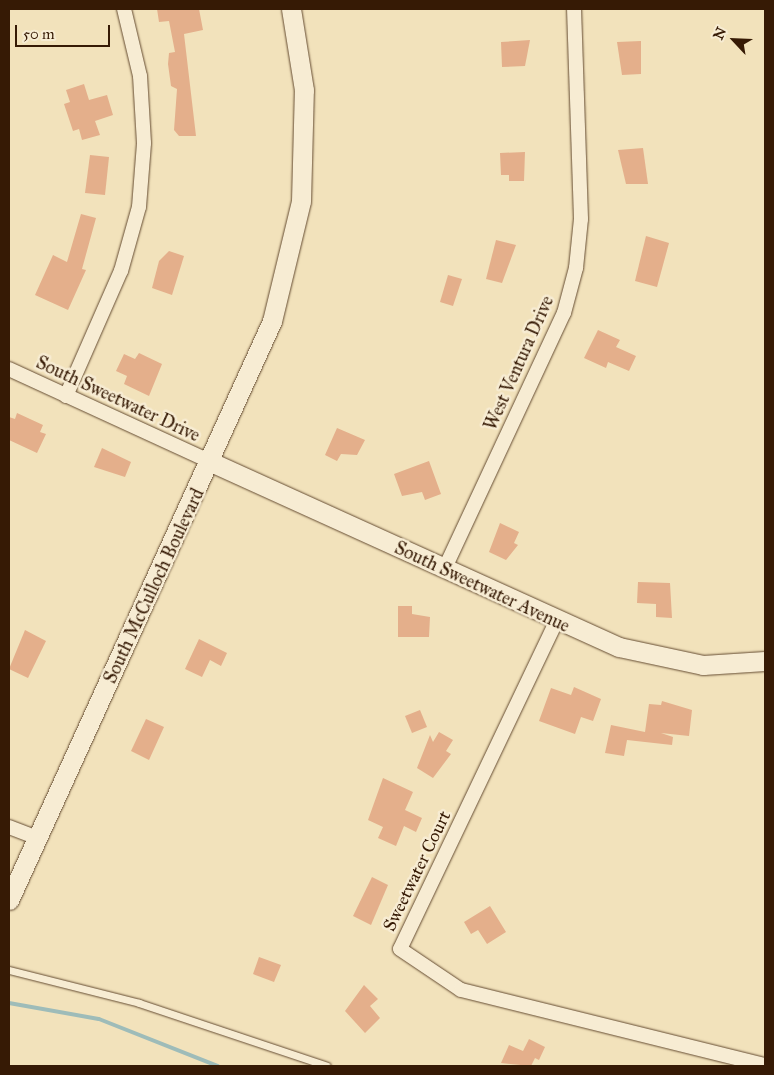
<!DOCTYPE html>
<html>
<head>
<meta charset="utf-8">
<style>
	body { margin:0 }
	#map { position:relative; width:774px; height:1075px; overflow:hidden; background:#f2e2bb; font-family:"IM FELL Great Primer",serif }
	div>[style] { position:absolute }
	[style*='--x'] { left:calc(var(--x)*1px); top:calc(var(--y)*1px); width:calc(var(--w)*1px); rotate:calc(var(--a)*1deg) }
	.stream>* { height:4px; margin:-2px; padding:0 2px; transform-origin:2px; border-radius:2px; background:#9ebcb9 }
	.building>* { inset:0; background:#e4af8b }
	.roads { filter:drop-shadow(0 0 1px #654c32) drop-shadow(0 0 1px #654c32) }
	.lane>* { height:7px; margin:-3.5px; padding:0 3.5px; transform-origin:3.5px; border-radius:3.5px; background:#f7ecd3 }
	.street>* { height:14px; margin:-7px; padding:0 7px; transform-origin:7px; border-radius:7px; background:#f7ecd3 }
	.secondary>* { height:19px; margin:-9.5px; padding:0 9.5px; transform-origin:9.5px; border-radius:9.5px; background:#f7ecd3 }
	span { translate:-50% -50%; white-space:nowrap; text-align:center; line-height:1.15; -webkit-text-stroke:5px #f7ecd3; paint-order:stroke }
	.street-label { font-size:18px; color:#361a05 }
	.frame { position:absolute; inset:0; border:10px solid #361a05; pointer-events:none }
	.north { position:absolute; left:709px; top:15px; width:50px; height:50px; -webkit-text-stroke:4px #f7ecd3; paint-order:stroke; rotate:295deg; font-size:14px; font-weight:700; line-height:20px; text-align:center; color:#361a05 }
	.north::after { content:''; display:block; margin:auto; width:18px; height:22px; background:#361a05; clip-path:polygon(50% 0,100% 100%,50% 72%,0 100%) }
	.scale { position:absolute; left:15px; top:25px; width:95px; height:22px; box-sizing:border-box; border:2px solid #361a05; border-top:0; padding-left:6px; font-size:15px; line-height:18px; white-space:nowrap; color:#361a05; -webkit-text-stroke:4px #f7ecd3; paint-order:stroke }
</style>
</head>
<body>
<div id="map">
	<div class="stream">
		<div style="--x:9;--y:1003;--w:91;--a:10.1"></div>
		<div style="--x:99;--y:1019;--w:128;--a:21.6"></div>
	</div>
	<div class="building">
		<div style="clip-path:polygon(157px 9px,199px 9px,203px 30px,184px 34px,196px 136px,179px 136px,174px 130px,177px 89px,171px 86px,168px 64px,169px 53px,175px 52px,169px 21px,159px 22px)"></div>
		<div style="clip-path:polygon(530px 40px,525px 66px,502px 67px,501px 42px)"></div>
		<div style="clip-path:polygon(641px 41px,641px 74px,622px 75px,617px 42px)"></div>
		<div style="clip-path:polygon(84px 84px,89px 100px,107px 95px,113px 115px,95px 121px,100px 135px,82px 140px,79px 129px,73px 131px,64px 104px,70px 102px,66px 90px)"></div>
		<div style="clip-path:polygon(643px 148px,648px 184px,626px 184px,618px 150px)"></div>
		<div style="clip-path:polygon(525px 152px,524px 181px,509px 181px,509px 175px,501px 175px,500px 153px)"></div>
		<div style="clip-path:polygon(90px 155px,109px 157px,105px 195px,85px 193px)"></div>
		<div style="clip-path:polygon(81px 214px,96px 218px,82px 269px,86px 270px,68px 310px,35px 295px,53px 255px,67px 262px)"></div>
		<div style="clip-path:polygon(646px 236px,669px 243px,657px 287px,635px 281px)"></div>
		<div style="clip-path:polygon(496px 240px,516px 245px,502px 283px,486px 279px)"></div>
		<div style="clip-path:polygon(169px 251px,184px 256px,172px 295px,152px 288px,159px 261px)"></div>
		<div style="clip-path:polygon(448px 275px,462px 279px,453px 306px,440px 302px)"></div>
		<div style="clip-path:polygon(598px 330px,620px 340px,616px 347px,636px 356px,629px 371px,608px 362px,606px 368px,584px 358px)"></div>
		<div style="clip-path:polygon(139px 353px,162px 364px,149px 396px,124px 384px,127px 376px,116px 371px,124px 354px,135px 359px)"></div>
		<div style="clip-path:polygon(17px 413px,43px 425px,40px 432px,46px 434px,37px 453px,9px 440px,9px 417px,15px 419px)"></div>
		<div style="clip-path:polygon(337px 428px,365px 440px,357px 455px,341px 454px,337px 461px,325px 455px)"></div>
		<div style="clip-path:polygon(102px 448px,131px 462px,125px 477px,94px 467px)"></div>
		<div style="clip-path:polygon(429px 461px,441px 494px,425px 500px,422px 492px,402px 496px,394px 474px)"></div>
		<div style="clip-path:polygon(500px 523px,519px 532px,514px 543px,518px 545px,506px 560px,489px 552px)"></div>
		<div style="clip-path:polygon(638px 582px,670px 583px,672px 618px,656px 617px,656px 604px,637px 603px)"></div>
		<div style="clip-path:polygon(398px 606px,412px 606px,412px 614px,430px 617px,429px 637px,398px 637px)"></div>
		<div style="clip-path:polygon(25px 630px,46px 641px,28px 678px,9px 669px)"></div>
		<div style="clip-path:polygon(199px 639px,227px 653px,221px 666px,210px 660px,202px 677px,185px 669px)"></div>
		<div style="clip-path:polygon(574px 687px,601px 699px,593px 721px,581px 717px,575px 734px,539px 721px,551px 688px,571px 695px)"></div>
		<div style="clip-path:polygon(662px 701px,692px 710px,689px 736px,661px 733px,673px 737px,672px 745px,627px 740px,624px 756px,605px 753px,611px 725px,645px 732px,649px 704px,661px 705px)"></div>
		<div style="clip-path:polygon(420px 710px,427px 727px,412px 733px,405px 716px)"></div>
		<div style="clip-path:polygon(146px 719px,164px 727px,149px 760px,131px 751px)"></div>
		<div style="clip-path:polygon(439px 732px,453px 740px,446px 751px,451px 754px,433px 778px,417px 768px,430px 735px,433px 742px)"></div>
		<div style="clip-path:polygon(383px 778px,413px 792px,405px 810px,422px 818px,416px 832px,404px 826px,396px 846px,378px 838px,383px 827px,368px 820px)"></div>
		<div style="clip-path:polygon(372px 877px,388px 885px,371px 925px,353px 916px)"></div>
		<div style="clip-path:polygon(490px 906px,506px 932px,487px 944px,478px 930px,471px 934px,464px 922px)"></div>
		<div style="clip-path:polygon(259px 957px,281px 965px,274px 982px,253px 974px)"></div>
		<div style="clip-path:polygon(364px 985px,378px 999px,370px 1006px,380px 1018px,365px 1033px,345px 1011px)"></div>
		<div style="clip-path:polygon(529px 1039px,545px 1047px,539px 1060px,535px 1058px,531px 1066px,501px 1063px,509px 1045px,523px 1051px)"></div>
	</div>
	<div class="roads">
		<div class="lane">
			<div style="--x:9;--y:970;--w:134;--a:14.2"></div>
			<div style="--x:139;--y:1003;--w:198;--a:18.5"></div>
		</div>
		<div class="street">
			<div style="--x:9;--y:369;--w:222;--a:24.7"></div>
			<div style="--x:66;--y:396;--w:137;--a:-66.3"></div>
			<div style="--x:121;--y:271;--w:66;--a:-74.3"></div>
			<div style="--x:139;--y:207;--w:64;--a:-85.5"></div>
			<div style="--x:144;--y:143;--w:67;--a:-93.4"></div>
			<div style="--x:140;--y:76;--w:69;--a:-103.4"></div>
			<div style="--x:444;--y:570;--w:284;--a:-65"></div>
			<div style="--x:564;--y:313;--w:47;--a:-75.1"></div>
			<div style="--x:576;--y:268;--w:49;--a:-84.2"></div>
			<div style="--x:581;--y:219;--w:210;--a:-91.9"></div>
			<div style="--x:556;--y:622;--w:362;--a:115.5"></div>
			<div style="--x:400;--y:949;--w:73;--a:33.9"></div>
			<div style="--x:461;--y:990;--w:313;--a:13.9"></div>
			<div style="--x:9;--y:827;--w:30;--a:21"></div>
		</div>
		<div class="secondary">
			<div style="--x:211;--y:462;--w:448;--a:24.4"></div>
			<div style="--x:619;--y:647;--w:86;--a:12.1"></div>
			<div style="--x:703;--y:665;--w:62;--a:-3.7"></div>
			<div style="--x:9;--y:900;--w:636;--a:-65.57"></div>
			<div style="--x:272;--y:321;--w:123;--a:-76.4"></div>
			<div style="--x:301;--y:201;--w:111;--a:-88.5"></div>
			<div style="--x:304;--y:90;--w:82;--a:-99.1"></div>
		</div>
	</div>
	<div class="street-label">
		<span style="left:519px;top:363px;rotate:-66deg">West Ventura Drive</span>
		<span style="left:118px;top:399px;rotate:25deg">South Sweetwater Drive</span>
		<span style="left:154px;top:586px;rotate:-65deg">South McCulloch Boulevard</span>
		<span style="left:482px;top:587px;rotate:25deg">South Sweetwater Avenue</span>
		<span style="left:417px;top:871px;rotate:-64deg">Sweetwater Court</span>
	</div>
	<div class="frame"></div>
	<div class="north">N</div>
	<div class="scale">50 m</div>
</div>
</body>
</html>
